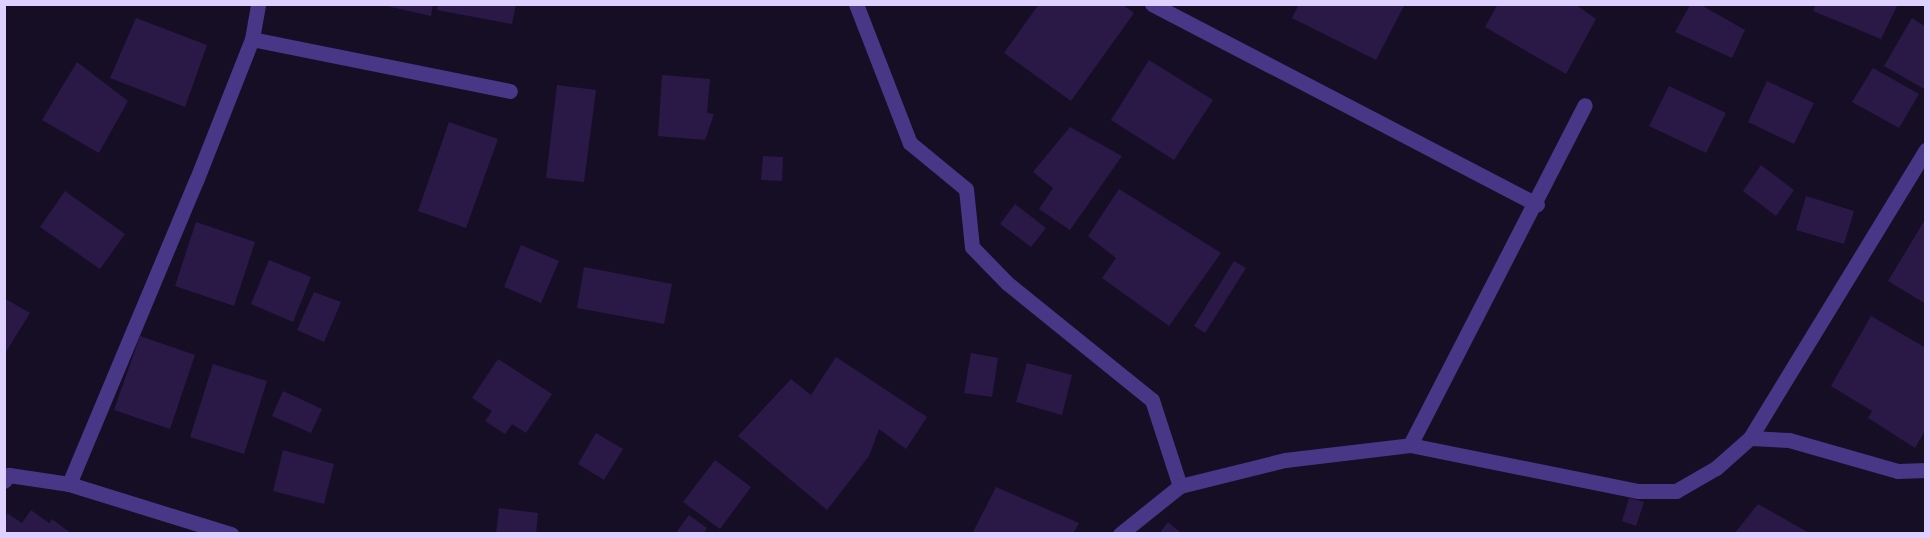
<!DOCTYPE html>
<html>
<head>
<meta charset="utf-8">
<style>
	body { margin:0 }
	#map { position:relative; width:1930px; height:538px; overflow:hidden; background:#150e25; font-family:"Golos Text",sans-serif }
	div>[style] { position:absolute }
	[style*='--x'] { left:calc(var(--x)*1px); top:calc(var(--y)*1px); width:calc(var(--w)*1px); rotate:calc(var(--a)*1deg) }
	.building>* { inset:0; background:#2a1947 }
	.minor>* { height:15px; margin:-7.5px; padding:0 7.5px; transform-origin:7.5px; border-radius:7.5px; background:#473786 }
	span { translate:-50% -50%; white-space:nowrap; text-align:center; line-height:1.15; -webkit-text-stroke:4.5px #150e25; paint-order:stroke }
	.frame { position:absolute; inset:0; border:6px solid #ded1ff; pointer-events:none }
</style>
</head>
<body>
<div id="map">
	<div class="building">
		<div style="clip-path:polygon(378px 4px,433px 4px,431px 16px)"></div>
		<div style="clip-path:polygon(438px 4px,516px 4px,512px 24px,437px 10px)"></div>
		<div style="clip-path:polygon(1039px 4px,1122px 4px,1134px 13px,1071px 101px,1004px 53px)"></div>
		<div style="clip-path:polygon(1299px 4px,1405px 4px,1376px 60px,1292px 18px)"></div>
		<div style="clip-path:polygon(1498px 4px,1575px 4px,1596px 19px,1566px 74px,1485px 27px)"></div>
		<div style="clip-path:polygon(1816px 4px,1898px 4px,1881px 39px,1813px 11px)"></div>
		<div style="clip-path:polygon(1690px 5px,1701px 5px,1745px 30px,1732px 58px,1675px 32px)"></div>
		<div style="clip-path:polygon(136px 18px,207px 45px,185px 107px,110px 78px)"></div>
		<div style="clip-path:polygon(1912px 18px,1926px 27px,1926px 90px,1884px 66px)"></div>
		<div style="clip-path:polygon(1149px 60px,1213px 100px,1174px 160px,1111px 120px)"></div>
		<div style="clip-path:polygon(77px 62px,128px 101px,99px 153px,42px 120px)"></div>
		<div style="clip-path:polygon(1873px 68px,1919px 94px,1899px 128px,1852px 102px)"></div>
		<div style="clip-path:polygon(662px 75px,710px 79px,707px 113px,714px 114px,705px 140px,658px 136px)"></div>
		<div style="clip-path:polygon(1767px 81px,1814px 103px,1794px 144px,1748px 122px)"></div>
		<div style="clip-path:polygon(557px 85px,596px 90px,584px 182px,546px 178px)"></div>
		<div style="clip-path:polygon(1669px 86px,1726px 113px,1706px 153px,1649px 126px)"></div>
		<div style="clip-path:polygon(449px 122px,498px 139px,466px 228px,418px 211px)"></div>
		<div style="clip-path:polygon(1070px 127px,1122px 156px,1070px 230px,1039px 209px,1053px 188px,1033px 172px)"></div>
		<div style="clip-path:polygon(763px 156px,783px 157px,782px 181px,761px 180px)"></div>
		<div style="clip-path:polygon(1761px 165px,1794px 190px,1776px 216px,1743px 191px)"></div>
		<div style="clip-path:polygon(1119px 189px,1221px 253px,1169px 326px,1102px 278px,1116px 258px,1088px 236px)"></div>
		<div style="clip-path:polygon(65px 191px,125px 234px,100px 269px,40px 227px)"></div>
		<div style="clip-path:polygon(1806px 196px,1854px 211px,1844px 244px,1796px 230px)"></div>
		<div style="clip-path:polygon(1015px 204px,1046px 228px,1031px 247px,1000px 224px)"></div>
		<div style="clip-path:polygon(1926px 218px,1926px 304px,1888px 281px)"></div>
		<div style="clip-path:polygon(196px 222px,255px 242px,234px 306px,175px 286px)"></div>
		<div style="clip-path:polygon(521px 245px,559px 261px,541px 303px,504px 287px)"></div>
		<div style="clip-path:polygon(269px 260px,311px 277px,293px 322px,251px 304px)"></div>
		<div style="clip-path:polygon(1234px 261px,1246px 268px,1205px 333px,1194px 326px)"></div>
		<div style="clip-path:polygon(584px 267px,672px 284px,664px 324px,577px 308px)"></div>
		<div style="clip-path:polygon(314px 292px,341px 302px,324px 342px,297px 330px)"></div>
		<div style="clip-path:polygon(4px 298px,30px 313px,4px 355px)"></div>
		<div style="clip-path:polygon(1871px 316px,1926px 348px,1926px 429px,1915px 448px,1868px 418px,1872px 411px,1831px 386px)"></div>
		<div style="clip-path:polygon(140px 336px,195px 355px,170px 429px,114px 410px)"></div>
		<div style="clip-path:polygon(971px 353px,998px 358px,992px 397px,964px 393px)"></div>
		<div style="clip-path:polygon(836px 357px,927px 417px,906px 449px,879px 429px,869px 456px,827px 510px,738px 436px,791px 379px,811px 395px)"></div>
		<div style="clip-path:polygon(498px 359px,552px 394px,526px 433px,512px 424px,505px 434px,485px 421px,492px 411px,472px 398px)"></div>
		<div style="clip-path:polygon(1027px 363px,1072px 375px,1062px 415px,1016px 402px)"></div>
		<div style="clip-path:polygon(213px 364px,267px 381px,244px 454px,190px 437px)"></div>
		<div style="clip-path:polygon(283px 391px,322px 409px,311px 433px,272px 416px)"></div>
		<div style="clip-path:polygon(596px 433px,623px 449px,604px 480px,578px 464px)"></div>
		<div style="clip-path:polygon(283px 450px,334px 464px,324px 504px,273px 491px)"></div>
		<div style="clip-path:polygon(715px 460px,751px 487px,720px 529px,683px 502px)"></div>
		<div style="clip-path:polygon(996px 487px,1079px 523px,1073px 534px,972px 534px)"></div>
		<div style="clip-path:polygon(1629px 498px,1644px 502px,1636px 526px,1622px 521px)"></div>
		<div style="clip-path:polygon(1758px 504px,1811px 534px,1734px 534px)"></div>
		<div style="clip-path:polygon(499px 508px,538px 513px,536px 534px,496px 534px)"></div>
		<div style="clip-path:polygon(31px 510px,49px 523px,52px 519px,72px 534px,4px 534px,7px 513px,22px 523px)"></div>
		<div style="clip-path:polygon(689px 515px,707px 528px,703px 534px,675px 534px)"></div>
		<div style="clip-path:polygon(1168px 522px,1182px 534px,1159px 534px)"></div>
	</div>
	<div class="minor">
		<div style="--x:856;--y:4;--w:149;--a:68.8"></div>
		<div style="--x:910;--y:143;--w:72;--a:39.4"></div>
		<div style="--x:966;--y:189;--w:58;--a:84.1"></div>
		<div style="--x:972;--y:247;--w:50;--a:45.8"></div>
		<div style="--x:1007;--y:283;--w:186;--a:38.9"></div>
		<div style="--x:1152;--y:400;--w:90;--a:72"></div>
		<div style="--x:1152;--y:4;--w:434;--a:27.5"></div>
		<div style="--x:252;--y:39;--w:263;--a:11.4"></div>
		<div style="--x:1750;--y:438;--w:338;--a:-58.6"></div>
		<div style="--x:1410;--y:445;--w:382;--a:-62.8"></div>
		<div style="--x:4;--y:481;--w:8;--a:-50"></div>
		<div style="--x:9;--y:475;--w:61;--a:8.5"></div>
		<div style="--x:69;--y:484;--w:170;--a:17.2"></div>
		<div style="--x:69;--y:484;--w:329;--a:-67.3"></div>
		<div style="--x:196;--y:181;--w:153;--a:-68.5"></div>
		<div style="--x:252;--y:39;--w:36;--a:-80"></div>
		<div style="--x:1120;--y:534;--w:77;--a:-38.7"></div>
		<div style="--x:1180;--y:486;--w:108;--a:-13.9"></div>
		<div style="--x:1285;--y:460;--w:126;--a:-6.8"></div>
		<div style="--x:1410;--y:445;--w:233;--a:11.4"></div>
		<div style="--x:1638;--y:491;--w:38;--a:0"></div>
		<div style="--x:1676;--y:491;--w:46;--a:-29.9"></div>
		<div style="--x:1716;--y:468;--w:45;--a:-41.4"></div>
		<div style="--x:1750;--y:438;--w:39;--a:3"></div>
		<div style="--x:1789;--y:440;--w:113;--a:15.9"></div>
		<div style="--x:1898;--y:471;--w:28;--a:-2"></div>
	</div>
	<div class="frame"></div>
</div>
</body>
</html>
